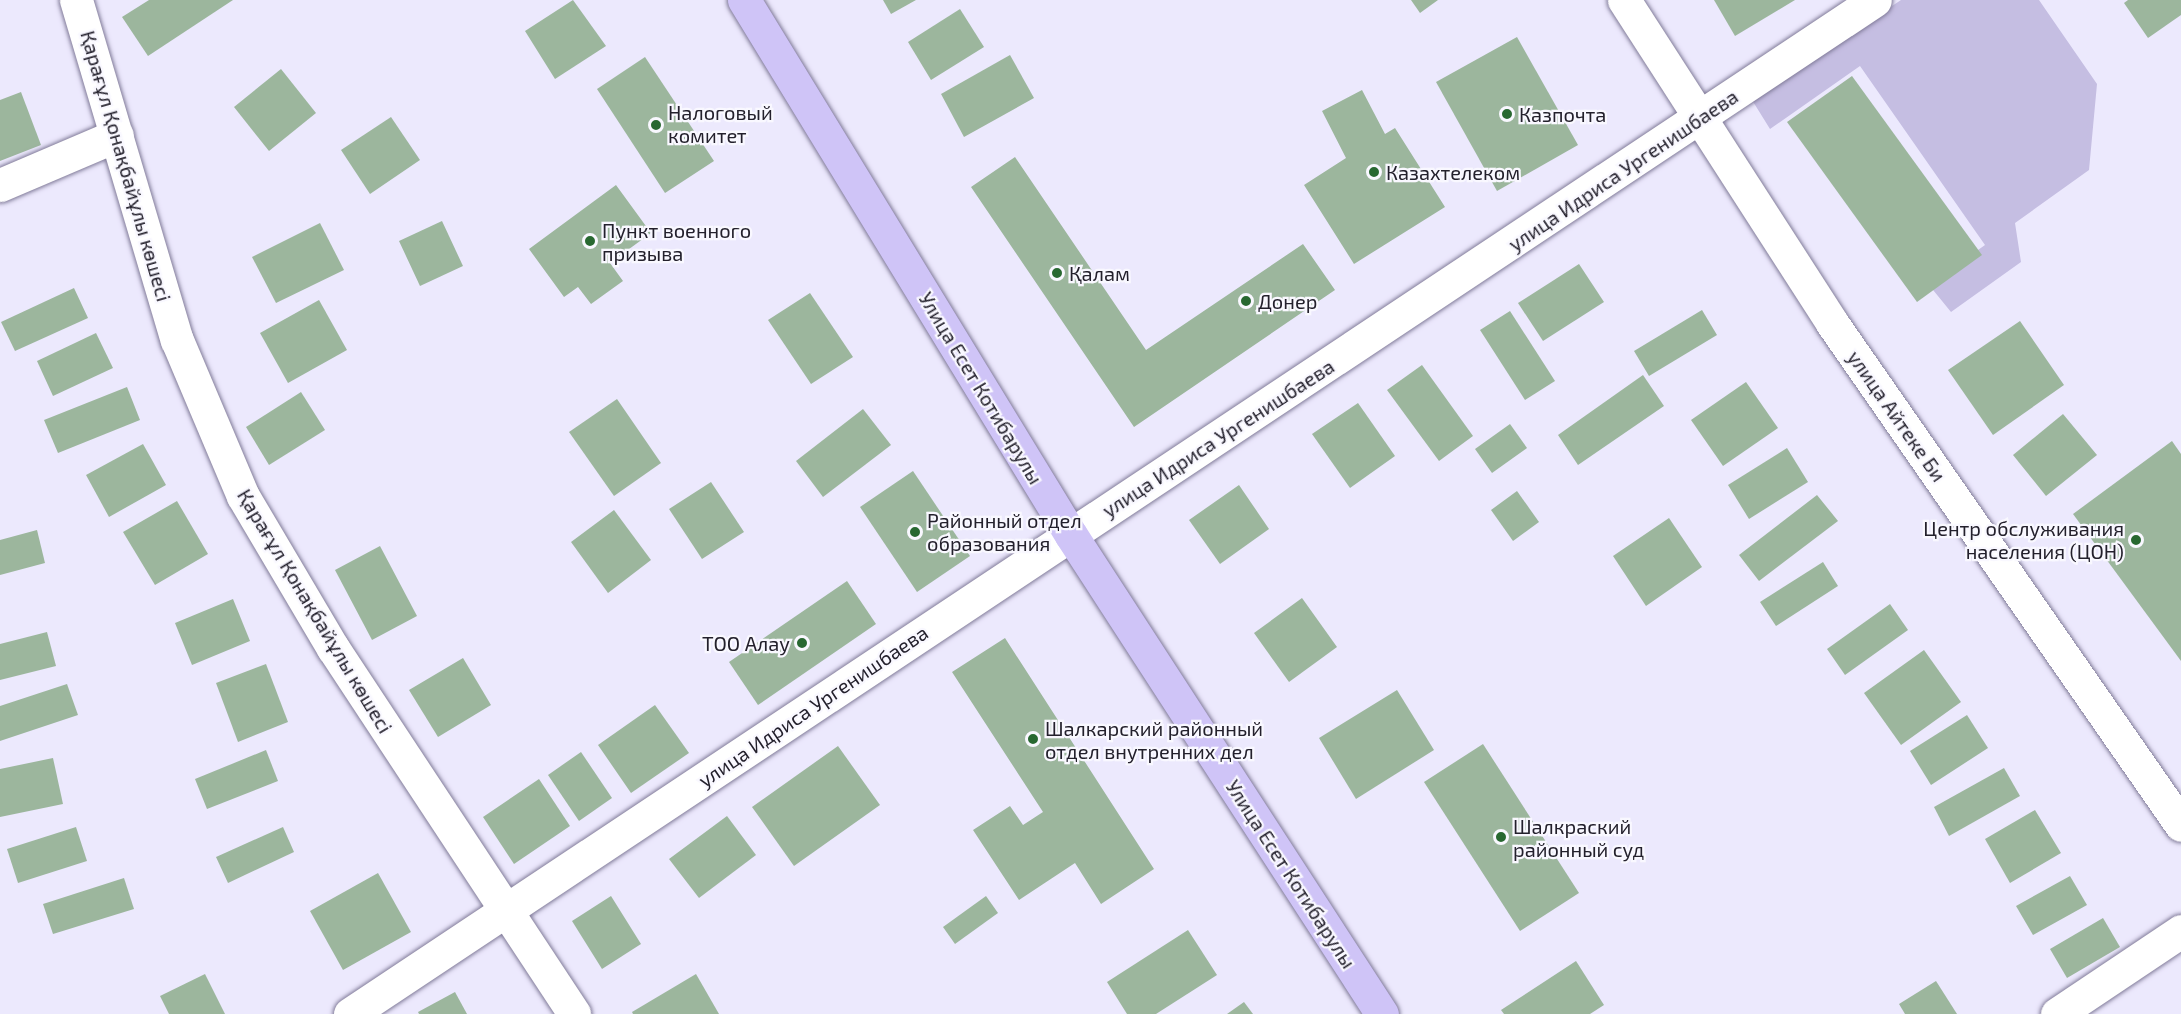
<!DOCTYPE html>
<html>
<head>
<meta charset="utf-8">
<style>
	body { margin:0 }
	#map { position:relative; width:2181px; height:1014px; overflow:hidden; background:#ece9fd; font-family:"Exo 2",sans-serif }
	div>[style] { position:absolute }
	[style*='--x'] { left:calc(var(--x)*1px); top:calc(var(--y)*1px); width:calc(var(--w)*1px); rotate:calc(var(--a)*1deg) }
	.green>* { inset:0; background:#c5bee2 }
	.building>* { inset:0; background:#9cb69d }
	.roads { filter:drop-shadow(0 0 2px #817b99) drop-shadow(0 0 2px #817b99) }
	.minor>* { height:33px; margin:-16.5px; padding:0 16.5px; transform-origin:16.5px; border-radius:16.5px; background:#fff }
	.major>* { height:33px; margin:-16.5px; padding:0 16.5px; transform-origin:16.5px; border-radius:16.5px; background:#cfc4f7 }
	.dots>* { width:16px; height:16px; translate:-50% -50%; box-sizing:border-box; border:3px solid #f9f8ff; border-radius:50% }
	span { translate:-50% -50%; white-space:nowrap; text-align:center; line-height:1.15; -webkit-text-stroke:4.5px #f9f8ff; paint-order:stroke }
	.poi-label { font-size:20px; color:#23202c }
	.left { translate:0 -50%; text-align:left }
	.right { translate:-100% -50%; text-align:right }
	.street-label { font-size:20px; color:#23202c }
</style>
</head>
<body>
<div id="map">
	<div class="green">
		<div style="clip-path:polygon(1901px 0,2039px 0,2097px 84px,2089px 170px,2015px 223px,2021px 262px,1951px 312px,1929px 285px,1985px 245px,1860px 66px,1770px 129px,1752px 100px)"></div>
	</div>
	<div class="building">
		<div style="clip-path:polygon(149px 0,233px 0,148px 56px,122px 17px)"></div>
		<div style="clip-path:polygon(573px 0,606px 46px,555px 79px,525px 31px)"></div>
		<div style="clip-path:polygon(883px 0,916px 0,891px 14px)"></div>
		<div style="clip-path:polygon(1411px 0,1438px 0,1420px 13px)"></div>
		<div style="clip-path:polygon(1714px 0,1795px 0,1735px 36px)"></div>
		<div style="clip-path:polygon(2128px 0,2181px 0,2181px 15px,2148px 38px,2124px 3px)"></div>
		<div style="clip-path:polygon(960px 9px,984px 47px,931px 80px,908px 42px)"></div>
		<div style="clip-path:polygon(1517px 37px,1578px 145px,1497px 191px,1436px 82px)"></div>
		<div style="clip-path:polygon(1010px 55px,1034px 98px,964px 137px,941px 94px)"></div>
		<div style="clip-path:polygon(645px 57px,714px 161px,665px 193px,597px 89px)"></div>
		<div style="clip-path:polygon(281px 69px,316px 113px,269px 151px,234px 107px)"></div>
		<div style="clip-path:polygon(1852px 76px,1982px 255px,1917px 302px,1787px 122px)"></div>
		<div style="clip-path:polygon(1362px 90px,1385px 134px,1395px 128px,1445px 207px,1354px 264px,1304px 185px,1346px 158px,1322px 111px)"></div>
		<div style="clip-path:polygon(21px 92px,41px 145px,0 161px,0 100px)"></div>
		<div style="clip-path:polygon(391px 117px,420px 160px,370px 194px,341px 150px)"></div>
		<div style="clip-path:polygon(1015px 157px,1146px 350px,1303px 244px,1335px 290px,1134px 427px,971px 187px)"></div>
		<div style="clip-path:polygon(616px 185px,651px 233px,610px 263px,623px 281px,591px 304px,578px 287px,564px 297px,529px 249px)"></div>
		<div style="clip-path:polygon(442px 221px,463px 266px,420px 286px,399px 241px)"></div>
		<div style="clip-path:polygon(320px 223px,344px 270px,276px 303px,252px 257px)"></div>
		<div style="clip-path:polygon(1579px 264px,1604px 302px,1543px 341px,1518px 303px)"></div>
		<div style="clip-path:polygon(74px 288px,88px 318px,15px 351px,1px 322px)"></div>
		<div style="clip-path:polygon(810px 293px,853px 357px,811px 384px,768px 320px)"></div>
		<div style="clip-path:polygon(319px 300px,347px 350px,288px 383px,260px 333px)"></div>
		<div style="clip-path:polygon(1702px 310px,1717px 335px,1649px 376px,1634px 351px)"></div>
		<div style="clip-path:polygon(1510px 311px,1555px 381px,1525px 400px,1480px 330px)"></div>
		<div style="clip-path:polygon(2020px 321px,2064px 385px,1993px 435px,1948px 370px)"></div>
		<div style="clip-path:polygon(96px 333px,113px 368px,53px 396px,37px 361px)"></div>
		<div style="clip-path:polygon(1422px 365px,1473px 436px,1439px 461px,1387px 390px)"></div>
		<div style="clip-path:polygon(1643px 375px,1664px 406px,1578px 465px,1558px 435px)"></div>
		<div style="clip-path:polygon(1746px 382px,1778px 428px,1723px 466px,1691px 420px)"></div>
		<div style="clip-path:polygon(127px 387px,140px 420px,58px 453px,44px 420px)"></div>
		<div style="clip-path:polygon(301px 392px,325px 430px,269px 465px,246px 427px)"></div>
		<div style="clip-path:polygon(617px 399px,661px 463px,614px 496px,569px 432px)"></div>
		<div style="clip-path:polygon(1358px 403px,1395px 456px,1350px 488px,1312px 434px)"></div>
		<div style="clip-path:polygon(863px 409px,891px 445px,823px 497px,796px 461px)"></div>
		<div style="clip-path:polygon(2063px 414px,2097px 455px,2046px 496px,2013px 455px)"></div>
		<div style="clip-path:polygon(1510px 424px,1527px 448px,1492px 473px,1475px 449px)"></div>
		<div style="clip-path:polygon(2172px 441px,2181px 454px,2181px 661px,2073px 514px)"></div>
		<div style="clip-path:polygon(143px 444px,166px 485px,109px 517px,86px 475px)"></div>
		<div style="clip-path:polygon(1787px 448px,1808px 482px,1749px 519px,1728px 485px)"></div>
		<div style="clip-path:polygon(913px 471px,970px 556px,917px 592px,860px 507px)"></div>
		<div style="clip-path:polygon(711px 482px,744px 532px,702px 559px,669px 509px)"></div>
		<div style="clip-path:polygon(1239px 485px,1269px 529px,1220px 564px,1189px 520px)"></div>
		<div style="clip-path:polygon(1517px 491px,1539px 522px,1513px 541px,1491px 510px)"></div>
		<div style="clip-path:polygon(1817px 495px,1838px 521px,1759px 581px,1739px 555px)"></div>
		<div style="clip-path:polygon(177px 501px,208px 554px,155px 585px,123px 532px)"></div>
		<div style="clip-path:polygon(614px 510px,651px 560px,608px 593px,571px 542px)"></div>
		<div style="clip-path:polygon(1669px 518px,1702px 567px,1646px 606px,1613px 556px)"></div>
		<div style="clip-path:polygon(37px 530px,45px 563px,0 575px,0 540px)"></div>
		<div style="clip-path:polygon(380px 546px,417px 616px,372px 640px,335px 570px)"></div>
		<div style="clip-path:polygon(1823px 562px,1838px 586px,1776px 626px,1760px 602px)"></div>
		<div style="clip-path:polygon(847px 581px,876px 624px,758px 705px,729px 662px)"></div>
		<div style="clip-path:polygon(1302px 598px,1337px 647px,1289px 682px,1254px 633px)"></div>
		<div style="clip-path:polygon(233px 599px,250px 641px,192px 665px,175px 623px)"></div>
		<div style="clip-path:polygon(1890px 604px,1908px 630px,1845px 675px,1827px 649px)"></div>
		<div style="clip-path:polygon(47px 632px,56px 666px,0 680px,0 644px)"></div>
		<div style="clip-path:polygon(1005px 638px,1154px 869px,1101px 904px,1075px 863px,1019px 900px,973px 830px,1010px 806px,1023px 825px,1043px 812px,952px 672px)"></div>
		<div style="clip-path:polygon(1924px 650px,1961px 702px,1901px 745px,1864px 693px)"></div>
		<div style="clip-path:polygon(463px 658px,491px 705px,438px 737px,409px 690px)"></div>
		<div style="clip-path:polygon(266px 664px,288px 722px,238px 742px,216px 683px)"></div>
		<div style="clip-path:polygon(67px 684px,78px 715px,0 741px,0 706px)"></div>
		<div style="clip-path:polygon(1397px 690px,1434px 750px,1356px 799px,1319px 738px)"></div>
		<div style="clip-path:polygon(655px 705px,689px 753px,631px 793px,598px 745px)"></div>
		<div style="clip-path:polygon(1967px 715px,1988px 748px,1931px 785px,1910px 751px)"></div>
		<div style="clip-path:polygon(1483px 744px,1579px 893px,1520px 931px,1424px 782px)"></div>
		<div style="clip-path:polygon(838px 746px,880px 805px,794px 866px,752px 807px)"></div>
		<div style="clip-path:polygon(266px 750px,278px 781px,207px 809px,195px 779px)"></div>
		<div style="clip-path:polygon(581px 752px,612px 798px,579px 821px,548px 775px)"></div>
		<div style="clip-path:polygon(53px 758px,63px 804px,0 817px,0 769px)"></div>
		<div style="clip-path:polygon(2004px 768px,2020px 796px,1949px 836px,1934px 807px)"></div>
		<div style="clip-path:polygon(539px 779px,570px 826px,514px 864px,483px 817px)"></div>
		<div style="clip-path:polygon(2035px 810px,2061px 853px,2010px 883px,1985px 839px)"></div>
		<div style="clip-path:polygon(727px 816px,756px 855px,699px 898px,669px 859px)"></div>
		<div style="clip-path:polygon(76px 827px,87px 861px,18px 883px,7px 849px)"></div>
		<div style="clip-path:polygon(283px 827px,294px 852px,228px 883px,216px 857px)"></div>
		<div style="clip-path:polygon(378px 873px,411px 932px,343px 970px,310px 911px)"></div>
		<div style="clip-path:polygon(2070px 876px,2087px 905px,2033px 935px,2016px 906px)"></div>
		<div style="clip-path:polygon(124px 878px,134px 909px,53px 934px,43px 904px)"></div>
		<div style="clip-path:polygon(611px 896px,641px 944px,602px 969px,572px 921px)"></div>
		<div style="clip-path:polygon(986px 896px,998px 913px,955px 944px,943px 927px)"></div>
		<div style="clip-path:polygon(2103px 918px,2120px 947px,2067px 978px,2050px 949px)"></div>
		<div style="clip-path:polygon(1188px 930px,1217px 975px,1156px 1014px,1127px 1014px,1107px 982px)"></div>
		<div style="clip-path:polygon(1576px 961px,1604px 1005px,1590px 1014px,1504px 1014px,1501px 1010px)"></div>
		<div style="clip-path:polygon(205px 974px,225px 1014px,169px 1014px,160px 996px)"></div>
		<div style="clip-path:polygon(696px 974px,719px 1014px,633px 1014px,632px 1012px)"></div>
		<div style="clip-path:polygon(1936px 981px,1957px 1014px,1905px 1014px,1899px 1004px)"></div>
		<div style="clip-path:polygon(455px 992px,467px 1014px,419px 1014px,418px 1012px)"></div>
		<div style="clip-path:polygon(1244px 1002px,1253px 1014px,1227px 1014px)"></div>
	</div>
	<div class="roads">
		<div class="minor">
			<div style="--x:76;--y:0;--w:355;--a:73.5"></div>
			<div style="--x:177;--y:340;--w:169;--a:67.1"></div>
			<div style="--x:243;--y:496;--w:177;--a:59.4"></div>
			<div style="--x:333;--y:648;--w:438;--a:56.6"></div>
			<div style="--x:1624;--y:0;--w:384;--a:57.2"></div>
			<div style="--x:1832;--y:323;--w:611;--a:55.19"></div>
			<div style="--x:0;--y:185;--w:127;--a:-23.1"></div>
			<div style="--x:350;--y:1014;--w:1831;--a:-33.62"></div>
			<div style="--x:2057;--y:1014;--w:149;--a:-33.8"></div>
		</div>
		<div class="major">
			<div style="--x:744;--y:0;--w:627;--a:58.57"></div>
			<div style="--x:1071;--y:535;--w:571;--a:57.01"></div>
		</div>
	</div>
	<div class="dots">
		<div style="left:1507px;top:114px;background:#286831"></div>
		<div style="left:656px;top:125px;background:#286831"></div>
		<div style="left:1374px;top:172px;background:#286831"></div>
		<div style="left:590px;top:241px;background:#286831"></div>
		<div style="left:1057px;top:273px;background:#286831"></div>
		<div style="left:1246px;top:301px;background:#286831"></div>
		<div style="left:915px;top:532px;background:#286831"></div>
		<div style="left:2136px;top:540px;background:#286831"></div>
		<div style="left:802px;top:643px;background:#286831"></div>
		<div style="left:1033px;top:739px;background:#286831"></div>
		<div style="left:1501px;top:837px;background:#286831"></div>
	</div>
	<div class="poi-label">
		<span class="left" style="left:668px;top:124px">Налоговый<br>комитет</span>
		<span class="left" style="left:1519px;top:114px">Казпочта</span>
		<span class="left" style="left:1386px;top:172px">Казахтелеком</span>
		<span class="left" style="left:602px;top:242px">Пункт военного<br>призыва</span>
		<span class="left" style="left:1069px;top:273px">Қалам</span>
		<span class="left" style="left:1258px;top:301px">Донер</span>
		<span class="left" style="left:927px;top:532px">Районный отдел<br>образования</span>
		<span class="right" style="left:2124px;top:540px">Центр обслуживания<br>населения (ЦОН)</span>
		<span class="right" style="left:790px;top:643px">ТОО Алау</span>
		<span class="left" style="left:1045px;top:740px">Шалкарский районный<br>отдел внутренних дел</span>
		<span class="left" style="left:1513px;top:838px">Шалкраский<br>районный суд</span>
	</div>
	<div class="street-label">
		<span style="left:126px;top:166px;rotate:74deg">Қарағұл Қонақбайұлы көшесі</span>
		<span style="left:1623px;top:170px;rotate:-34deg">улица Идриса Ургенишбаева</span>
		<span style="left:981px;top:388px;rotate:59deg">Улица Есет Котибарулы</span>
		<span style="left:1897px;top:416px;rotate:55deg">улица Айтеке Би</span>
		<span style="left:1218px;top:438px;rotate:-33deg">улица Идриса Ургенишбаева</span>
		<span style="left:315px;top:611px;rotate:59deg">Қарағұл Қонақбайұлы көшесі</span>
		<span style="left:813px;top:706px;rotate:-34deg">улица Идриса Ургенишбаева</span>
		<span style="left:1291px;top:874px;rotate:57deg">Улица Есет Котибарулы</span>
	</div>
</div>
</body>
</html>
